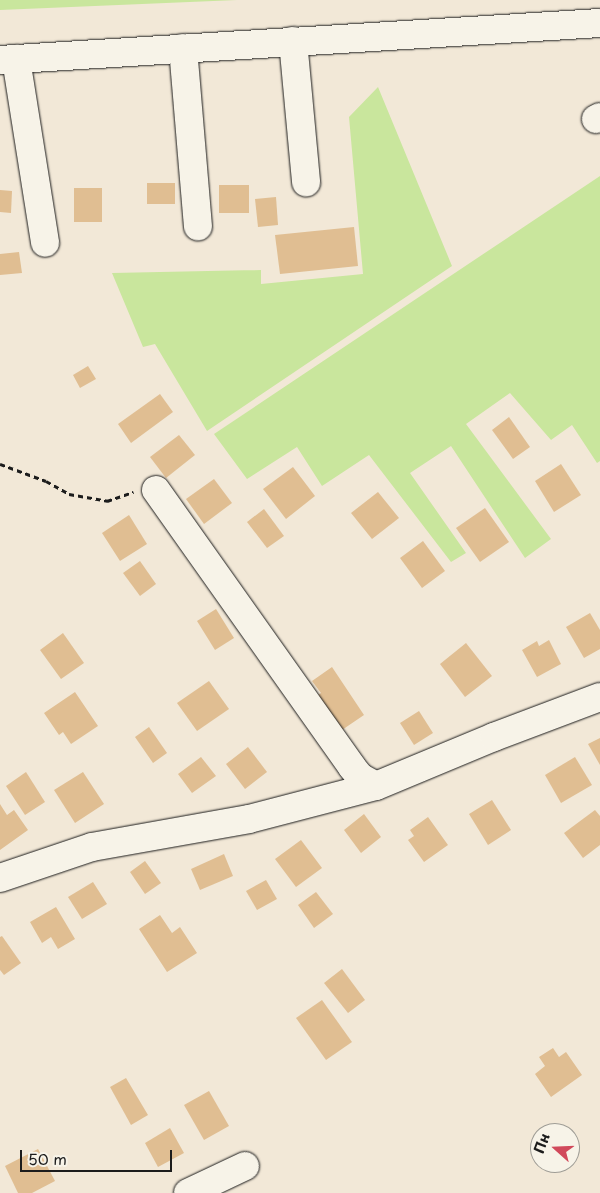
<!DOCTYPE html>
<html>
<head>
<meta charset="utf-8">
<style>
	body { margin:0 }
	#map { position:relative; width:600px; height:1193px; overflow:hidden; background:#f2e8d7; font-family:"Playpen Sans",sans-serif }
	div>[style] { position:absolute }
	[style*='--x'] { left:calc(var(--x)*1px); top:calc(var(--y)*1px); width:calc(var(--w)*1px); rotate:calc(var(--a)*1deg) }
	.green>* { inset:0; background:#c9e69d }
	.building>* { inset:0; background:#e0be92 }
	.path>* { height:3px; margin-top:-1.5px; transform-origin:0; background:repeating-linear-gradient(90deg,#1c1c1c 0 5px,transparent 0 9px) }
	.roads { filter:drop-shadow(0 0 1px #1c1c1c) drop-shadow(0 0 1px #1c1c1c) }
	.minor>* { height:28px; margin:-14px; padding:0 14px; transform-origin:14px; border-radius:14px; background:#f7f3e8 }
	.highway>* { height:28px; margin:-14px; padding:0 14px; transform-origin:14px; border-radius:14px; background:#f7f3e8 }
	span { translate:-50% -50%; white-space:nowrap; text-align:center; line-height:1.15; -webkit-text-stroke:4px #f7f3e8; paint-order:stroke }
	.north { position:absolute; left:530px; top:1123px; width:50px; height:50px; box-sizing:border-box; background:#f7f3e8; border:1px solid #9f9d96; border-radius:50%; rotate:290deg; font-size:14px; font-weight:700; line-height:20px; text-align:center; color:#1c1c1c }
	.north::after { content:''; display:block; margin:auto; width:18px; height:22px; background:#d1495b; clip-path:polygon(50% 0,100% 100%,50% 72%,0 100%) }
	.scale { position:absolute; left:20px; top:1150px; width:152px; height:22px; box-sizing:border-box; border:2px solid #1c1c1c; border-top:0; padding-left:6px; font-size:15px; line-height:18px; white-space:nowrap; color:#1c1c1c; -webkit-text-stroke:4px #f7f3e8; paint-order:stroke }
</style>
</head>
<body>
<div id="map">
	<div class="green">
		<div style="clip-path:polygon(0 0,237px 0,0 10px)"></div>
		<div style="clip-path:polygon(378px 87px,452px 266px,207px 431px,155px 344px,143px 347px,112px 273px,261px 270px,261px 284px,363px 274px,349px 117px)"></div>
		<div style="clip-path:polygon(600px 176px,600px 461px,597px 463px,572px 425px,551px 440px,510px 393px,466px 424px,551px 539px,525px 558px,451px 446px,410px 473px,466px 553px,451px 562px,369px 455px,322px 486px,297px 447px,247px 479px,214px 434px)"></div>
	</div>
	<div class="building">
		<div style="clip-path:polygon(147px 183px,175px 183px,175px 204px,147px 204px)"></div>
		<div style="clip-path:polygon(219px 185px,249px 185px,249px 213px,219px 213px)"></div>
		<div style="clip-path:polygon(74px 188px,102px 188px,102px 222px,74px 222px)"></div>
		<div style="clip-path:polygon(0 190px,12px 191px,11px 213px,0 212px)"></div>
		<div style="clip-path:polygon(276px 197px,278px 225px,258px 227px,255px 199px)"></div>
		<div style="clip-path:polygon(354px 227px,358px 266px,280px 274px,275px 235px)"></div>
		<div style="clip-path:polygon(19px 252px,22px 273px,0 275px,0 254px)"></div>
		<div style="clip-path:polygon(88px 366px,96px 379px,80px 388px,73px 375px)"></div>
		<div style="clip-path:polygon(160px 394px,173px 412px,131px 443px,118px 424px)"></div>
		<div style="clip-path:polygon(509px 417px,530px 447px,513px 459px,492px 430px)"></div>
		<div style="clip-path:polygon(179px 435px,195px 455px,166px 478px,150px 457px)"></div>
		<div style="clip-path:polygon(561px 464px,581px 495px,554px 512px,535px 481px)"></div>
		<div style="clip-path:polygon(293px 467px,315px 496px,286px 519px,263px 489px)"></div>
		<div style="clip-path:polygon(214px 479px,232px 503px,204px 524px,186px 499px)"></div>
		<div style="clip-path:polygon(378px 492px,399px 518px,372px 539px,351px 513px)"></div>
		<div style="clip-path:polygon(485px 508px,509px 542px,480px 562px,456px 528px)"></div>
		<div style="clip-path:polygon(264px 509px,284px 536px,267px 548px,247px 522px)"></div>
		<div style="clip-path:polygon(129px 515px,147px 544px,120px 561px,102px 533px)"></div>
		<div style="clip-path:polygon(423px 541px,445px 571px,422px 588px,400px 558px)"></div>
		<div style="clip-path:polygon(140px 561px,156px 584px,140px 596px,123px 573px)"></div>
		<div style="clip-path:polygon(216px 609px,234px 638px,215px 650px,197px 621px)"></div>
		<div style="clip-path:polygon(590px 613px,600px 630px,600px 649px,584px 658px,566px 627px)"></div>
		<div style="clip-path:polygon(63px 633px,84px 663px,61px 679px,40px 650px)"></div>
		<div style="clip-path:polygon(549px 640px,561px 664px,537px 677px,522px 650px,537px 641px,539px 646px)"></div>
		<div style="clip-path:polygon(466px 643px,492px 676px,465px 697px,440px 664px)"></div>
		<div style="clip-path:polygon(332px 667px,364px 715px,339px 732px,315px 697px,321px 693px,312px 681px)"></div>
		<div style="clip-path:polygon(209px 681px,229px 709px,197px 731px,177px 703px)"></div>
		<div style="clip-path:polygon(75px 692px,98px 726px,71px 744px,63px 732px,59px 735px,44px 713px)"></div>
		<div style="clip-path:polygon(419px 711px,433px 733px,414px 745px,400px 723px)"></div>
		<div style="clip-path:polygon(149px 727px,167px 753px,153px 763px,135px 737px)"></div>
		<div style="clip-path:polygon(600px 738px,600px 765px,588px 744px)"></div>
		<div style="clip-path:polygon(248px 747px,267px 772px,245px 789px,226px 764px)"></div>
		<div style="clip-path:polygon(201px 757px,216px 776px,192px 793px,178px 774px)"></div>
		<div style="clip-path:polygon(575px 757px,592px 785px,561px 803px,545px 775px)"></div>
		<div style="clip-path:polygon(26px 772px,45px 802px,25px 815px,6px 786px)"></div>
		<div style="clip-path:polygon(83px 772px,104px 804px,75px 823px,54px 790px)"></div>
		<div style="clip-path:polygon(492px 800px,511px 830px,488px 845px,469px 814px)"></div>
		<div style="clip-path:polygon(0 804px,7px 815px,14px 810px,28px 830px,0 850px)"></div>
		<div style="clip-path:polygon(595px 810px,600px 816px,600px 845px,583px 858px,564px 833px)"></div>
		<div style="clip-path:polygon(364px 814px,381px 837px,361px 853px,344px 830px)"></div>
		<div style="clip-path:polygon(428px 817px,448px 845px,424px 862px,408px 840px,414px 836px,410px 830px)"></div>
		<div style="clip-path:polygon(301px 840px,322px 868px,296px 887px,275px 859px)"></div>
		<div style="clip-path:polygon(224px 854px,233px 876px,200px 890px,191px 869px)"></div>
		<div style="clip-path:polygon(145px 861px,161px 883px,145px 894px,130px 872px)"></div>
		<div style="clip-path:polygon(266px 880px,277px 899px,257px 910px,246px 891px)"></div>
		<div style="clip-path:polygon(93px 882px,107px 904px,82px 919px,68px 897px)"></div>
		<div style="clip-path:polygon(316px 892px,333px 914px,314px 928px,298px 905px)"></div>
		<div style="clip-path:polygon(56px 907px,75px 939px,58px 949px,51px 937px,42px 943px,30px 922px)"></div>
		<div style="clip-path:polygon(160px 915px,172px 933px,180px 927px,197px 953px,167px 972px,139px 929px)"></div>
		<div style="clip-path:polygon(2px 936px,21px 963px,4px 975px,0 970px,0 937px)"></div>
		<div style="clip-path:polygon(342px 969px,365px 1000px,348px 1013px,324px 983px)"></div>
		<div style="clip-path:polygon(322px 1000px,352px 1042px,326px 1060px,296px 1018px)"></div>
		<div style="clip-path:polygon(553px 1048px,559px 1057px,566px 1052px,582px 1075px,551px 1097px,535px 1074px,545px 1066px,539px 1057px)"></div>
		<div style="clip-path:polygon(126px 1078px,148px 1115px,131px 1125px,110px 1087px)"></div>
		<div style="clip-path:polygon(209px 1091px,229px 1126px,204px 1140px,184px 1105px)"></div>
		<div style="clip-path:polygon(170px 1128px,184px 1153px,158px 1167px,145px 1143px)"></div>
		<div style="clip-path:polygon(38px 1149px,55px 1181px,32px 1193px,18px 1193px,5px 1166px)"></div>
	</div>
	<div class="path">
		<div style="--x:0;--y:464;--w:49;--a:20.3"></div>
		<div style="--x:46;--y:481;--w:26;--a:29"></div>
		<div style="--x:69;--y:494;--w:39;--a:10"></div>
		<div style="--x:107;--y:501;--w:28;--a:-19"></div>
	</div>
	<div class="roads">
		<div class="minor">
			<div style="--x:293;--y:41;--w:142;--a:84.7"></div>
			<div style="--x:183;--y:48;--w:179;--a:85.2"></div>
			<div style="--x:16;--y:59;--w:186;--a:81"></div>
			<div style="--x:596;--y:119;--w:4;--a:-27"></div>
			<div style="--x:156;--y:490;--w:339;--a:54.7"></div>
			<div style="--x:352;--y:767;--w:13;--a:51"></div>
			<div style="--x:360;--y:777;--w:18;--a:29"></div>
			<div style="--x:0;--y:878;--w:97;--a:-18.6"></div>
			<div style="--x:92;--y:847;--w:159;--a:-10.1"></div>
			<div style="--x:249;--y:819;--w:131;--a:-14.6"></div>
			<div style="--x:376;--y:786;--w:128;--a:-22.6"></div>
			<div style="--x:494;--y:737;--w:113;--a:-20.7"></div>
			<div style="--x:188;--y:1193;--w:63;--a:-25.3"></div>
		</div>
		<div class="highway">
			<div style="--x:0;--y:60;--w:601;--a:-3.53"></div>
		</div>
	</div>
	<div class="north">Пн</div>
	<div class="scale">50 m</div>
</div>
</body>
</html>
